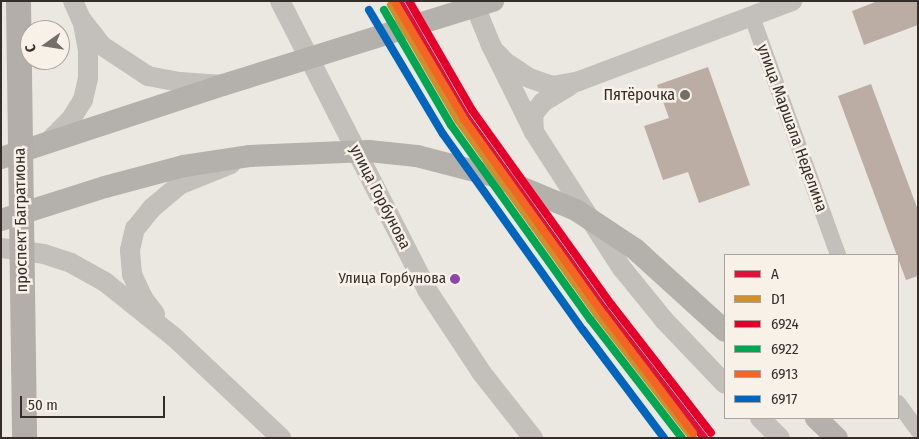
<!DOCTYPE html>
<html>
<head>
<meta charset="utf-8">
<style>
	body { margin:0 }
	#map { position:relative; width:919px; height:439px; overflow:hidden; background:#ebe7e1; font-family:"Fira Sans Condensed",sans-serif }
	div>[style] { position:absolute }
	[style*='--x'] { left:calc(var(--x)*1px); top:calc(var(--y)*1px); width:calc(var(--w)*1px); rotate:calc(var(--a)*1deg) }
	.building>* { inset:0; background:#bcada4 }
	.minor>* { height:16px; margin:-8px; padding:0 8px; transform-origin:8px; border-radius:8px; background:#c3bfba }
	.tertiary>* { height:20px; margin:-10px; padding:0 10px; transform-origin:10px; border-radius:10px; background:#c3bfba }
	.secondary>* { height:22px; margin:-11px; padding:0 11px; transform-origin:11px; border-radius:11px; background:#b4b0ab }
	.secondary-bridge>* { height:22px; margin:-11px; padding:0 11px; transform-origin:11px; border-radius:11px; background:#b4b0ab }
	.primary-bridge>* { height:25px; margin:-12.5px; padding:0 12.5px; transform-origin:12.5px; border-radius:12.5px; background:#b3aea9 }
	.rail-1>* { height:8px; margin:-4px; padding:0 4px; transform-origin:4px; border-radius:4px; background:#dc143c }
	.rail-2>* { height:8px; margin:-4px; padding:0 4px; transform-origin:4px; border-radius:4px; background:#d18e2c }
	.rail-3>* { height:8px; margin:-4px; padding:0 4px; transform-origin:4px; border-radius:4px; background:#e4002b }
	.rail-4>* { height:8px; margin:-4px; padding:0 4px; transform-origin:4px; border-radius:4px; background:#00a651 }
	.rail-5>* { height:8px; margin:-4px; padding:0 4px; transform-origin:4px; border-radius:4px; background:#f26522 }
	.rail-6>* { height:8px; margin:-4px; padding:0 4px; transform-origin:4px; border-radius:4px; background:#0065bd }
	.dots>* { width:14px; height:14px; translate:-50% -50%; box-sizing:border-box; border:2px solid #f7f1e8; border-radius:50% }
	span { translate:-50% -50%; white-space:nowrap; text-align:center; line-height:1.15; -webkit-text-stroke:5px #f7f1e8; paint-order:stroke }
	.bus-label { font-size:15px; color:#342d29 }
	.right { translate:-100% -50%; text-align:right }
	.poi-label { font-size:16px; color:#342d29 }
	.street-label { font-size:16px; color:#342d29 }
	.frame { position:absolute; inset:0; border:2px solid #342d29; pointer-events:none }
	.legend { position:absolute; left:724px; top:254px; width:175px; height:165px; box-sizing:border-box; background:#f7f1e8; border:1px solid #a9a39c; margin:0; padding:6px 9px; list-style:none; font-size:15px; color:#342d29 }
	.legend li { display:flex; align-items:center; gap:10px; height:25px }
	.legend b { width:25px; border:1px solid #a9a39c }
	.north { position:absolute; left:20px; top:20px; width:50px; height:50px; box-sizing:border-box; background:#f7f1e8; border:1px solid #a9a39c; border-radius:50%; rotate:257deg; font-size:14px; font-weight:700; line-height:20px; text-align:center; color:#342d29 }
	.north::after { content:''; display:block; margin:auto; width:18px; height:22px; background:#746e69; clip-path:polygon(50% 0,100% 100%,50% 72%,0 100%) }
	.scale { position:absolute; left:20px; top:396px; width:145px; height:22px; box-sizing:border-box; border:2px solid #342d29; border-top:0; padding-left:6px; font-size:15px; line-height:18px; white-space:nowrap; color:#342d29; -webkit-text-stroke:4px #f7f1e8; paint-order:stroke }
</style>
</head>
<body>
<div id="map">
	<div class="building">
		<div style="clip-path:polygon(878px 1px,918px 1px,918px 25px,864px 45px,852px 11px)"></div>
		<div style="clip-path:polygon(708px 67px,750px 185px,699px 203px,688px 172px,663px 180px,644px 126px,669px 118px,657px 85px)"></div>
		<div style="clip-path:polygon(871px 84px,918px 210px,918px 276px,906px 280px,838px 96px)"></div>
	</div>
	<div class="minor">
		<div style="--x:752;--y:17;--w:253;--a:70.1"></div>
		<div style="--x:898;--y:403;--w:34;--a:54"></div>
	</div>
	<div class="tertiary">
		<div style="--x:73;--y:1;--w:20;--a:66"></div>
		<div style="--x:81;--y:19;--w:33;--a:52"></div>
		<div style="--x:101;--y:45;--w:56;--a:33.4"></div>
		<div style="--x:148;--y:76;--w:33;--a:11"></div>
		<div style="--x:180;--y:82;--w:39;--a:4"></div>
		<div style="--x:280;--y:1;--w:324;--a:63"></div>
		<div style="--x:427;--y:290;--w:98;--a:56.6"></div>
		<div style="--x:481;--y:372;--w:84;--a:51.8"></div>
		<div style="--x:473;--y:1;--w:48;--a:67.8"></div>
		<div style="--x:491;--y:45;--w:97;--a:63.7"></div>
		<div style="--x:534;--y:132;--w:161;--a:57.2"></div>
		<div style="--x:621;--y:267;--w:68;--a:50.9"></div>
		<div style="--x:664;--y:320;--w:88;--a:46.4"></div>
		<div style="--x:498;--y:54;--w:9;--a:49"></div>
		<div style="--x:504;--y:61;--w:30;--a:34"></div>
		<div style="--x:529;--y:78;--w:24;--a:19"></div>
		<div style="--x:552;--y:86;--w:27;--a:-10"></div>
		<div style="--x:579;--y:81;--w:228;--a:-20.6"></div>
		<div style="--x:534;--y:132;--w:18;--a:-93"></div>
		<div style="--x:533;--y:114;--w:16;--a:-50"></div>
		<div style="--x:543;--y:102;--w:31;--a:-31"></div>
		<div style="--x:47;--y:143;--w:34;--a:-45"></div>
		<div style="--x:71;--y:119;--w:22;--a:-58"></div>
		<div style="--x:83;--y:100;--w:23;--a:-77"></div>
		<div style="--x:88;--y:78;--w:28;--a:-90"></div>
		<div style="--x:88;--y:50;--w:25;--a:-101"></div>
		<div style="--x:1;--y:248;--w:43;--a:7.9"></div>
		<div style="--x:44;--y:254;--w:28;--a:18"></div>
		<div style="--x:71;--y:263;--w:39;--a:29"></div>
		<div style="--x:105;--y:282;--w:88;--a:38.6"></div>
		<div style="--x:174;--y:337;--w:147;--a:43.3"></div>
		<div style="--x:155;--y:314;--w:20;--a:-127"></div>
		<div style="--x:143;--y:298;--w:26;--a:-115"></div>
		<div style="--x:132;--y:274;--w:24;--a:-95"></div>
		<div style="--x:130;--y:250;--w:22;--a:-77"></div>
		<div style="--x:135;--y:229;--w:27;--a:-51"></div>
		<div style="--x:152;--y:208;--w:35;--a:-40"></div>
		<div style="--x:179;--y:185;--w:56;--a:-22"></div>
		<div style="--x:760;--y:418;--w:28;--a:45"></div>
	</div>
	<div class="secondary">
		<div style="--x:1;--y:158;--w:234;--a:-18.2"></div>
		<div style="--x:1;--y:220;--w:109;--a:-17.6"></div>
		<div style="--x:105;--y:187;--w:82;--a:-14.9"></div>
		<div style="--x:184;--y:166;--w:67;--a:-8.6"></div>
		<div style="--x:816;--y:418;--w:29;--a:44"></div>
	</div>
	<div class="secondary-bridge">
		<div style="--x:223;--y:85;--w:283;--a:-17.3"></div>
		<div style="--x:250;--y:156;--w:119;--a:-2.4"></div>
		<div style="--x:369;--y:151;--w:48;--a:5.9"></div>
		<div style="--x:417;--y:156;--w:80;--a:14.6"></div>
		<div style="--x:494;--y:176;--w:89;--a:22.5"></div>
		<div style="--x:576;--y:210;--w:71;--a:33.5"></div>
		<div style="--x:635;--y:249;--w:122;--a:42.3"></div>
	</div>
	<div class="primary-bridge">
		<div style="--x:18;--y:1;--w:437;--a:89.2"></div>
	</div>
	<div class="rail-1">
		<div style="--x:399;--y:1;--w:132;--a:59.9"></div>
		<div style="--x:465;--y:115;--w:239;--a:54.4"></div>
		<div style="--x:604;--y:309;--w:163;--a:52.2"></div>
	</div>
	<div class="rail-2">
		<div style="--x:391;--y:5;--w:133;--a:59.8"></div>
		<div style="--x:458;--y:120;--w:239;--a:54.4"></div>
		<div style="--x:597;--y:314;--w:157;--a:52.3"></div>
	</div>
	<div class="rail-3">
		<div style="--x:409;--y:1;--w:126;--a:60"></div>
		<div style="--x:472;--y:110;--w:239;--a:54.4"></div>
		<div style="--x:611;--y:304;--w:163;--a:52.2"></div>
	</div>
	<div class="rail-4">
		<div style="--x:384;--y:10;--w:133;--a:59.8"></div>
		<div style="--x:451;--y:125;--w:239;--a:54.4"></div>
		<div style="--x:590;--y:319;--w:150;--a:52.3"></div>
	</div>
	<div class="rail-5">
		<div style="--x:394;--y:1;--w:137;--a:59.3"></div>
		<div style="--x:464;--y:119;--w:241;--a:54.5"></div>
		<div style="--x:604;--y:315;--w:148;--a:53"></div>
	</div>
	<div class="rail-6">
		<div style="--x:369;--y:10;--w:144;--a:59.2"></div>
		<div style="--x:443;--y:134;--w:241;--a:54.5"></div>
		<div style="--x:583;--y:330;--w:135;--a:53.1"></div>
	</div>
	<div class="dots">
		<div style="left:685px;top:95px;background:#746e69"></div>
		<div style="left:455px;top:279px;background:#8e44ad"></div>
	</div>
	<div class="bus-label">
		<span class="right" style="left:446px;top:279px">Улица Горбунова</span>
	</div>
	<div class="poi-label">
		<span class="right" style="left:675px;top:95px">Пятёрочка</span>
	</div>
	<div class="street-label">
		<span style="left:792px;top:128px;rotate:70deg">улица Маршала Неделина</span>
		<span style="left:380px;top:197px;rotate:63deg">улица Горбунова</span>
		<span style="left:21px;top:220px;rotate:-91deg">проспект Багратиона</span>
	</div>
	<div class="frame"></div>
	<ul class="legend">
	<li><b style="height:6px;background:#dc143c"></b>A</li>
	<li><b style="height:6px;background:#d18e2c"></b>D1</li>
	<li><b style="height:6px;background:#e4002b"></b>6924</li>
	<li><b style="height:6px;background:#00a651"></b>6922</li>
	<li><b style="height:6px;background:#f26522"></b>6913</li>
	<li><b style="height:6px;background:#0065bd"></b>6917</li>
	</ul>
	<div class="north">С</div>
	<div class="scale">50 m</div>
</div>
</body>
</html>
